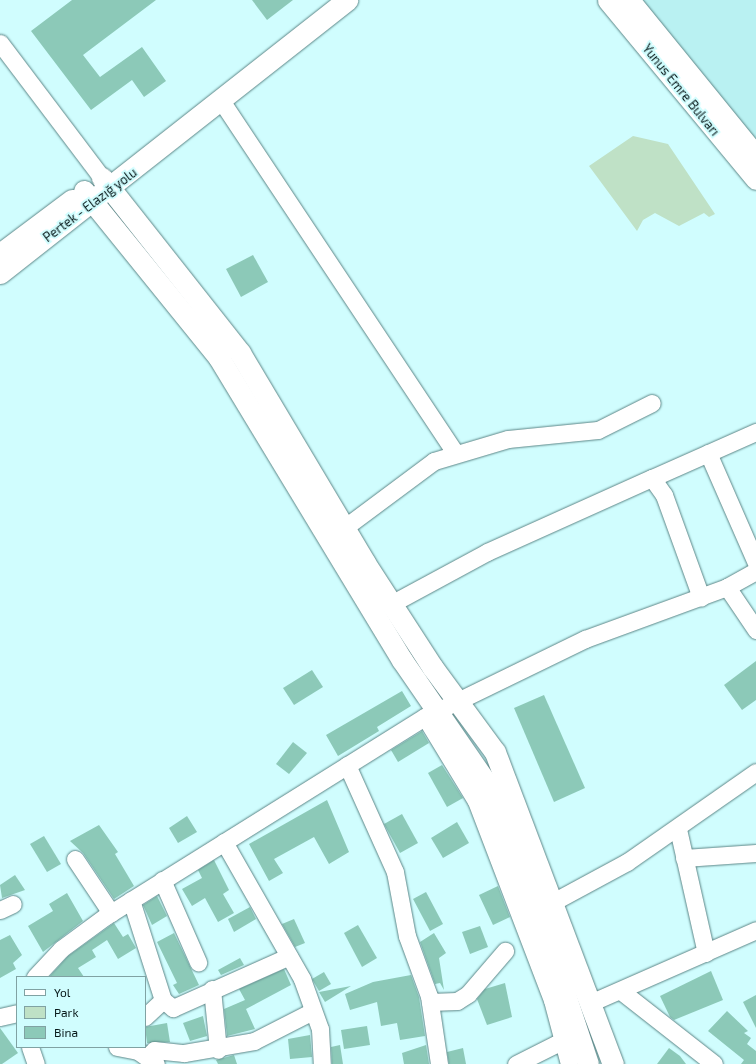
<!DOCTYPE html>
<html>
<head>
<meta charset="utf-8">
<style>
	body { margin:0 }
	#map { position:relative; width:756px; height:1064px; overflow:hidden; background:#d0fdfe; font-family:"Exo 2",sans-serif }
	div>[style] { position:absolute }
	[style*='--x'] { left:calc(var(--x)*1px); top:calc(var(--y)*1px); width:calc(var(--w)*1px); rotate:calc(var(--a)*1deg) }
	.built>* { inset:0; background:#b9f1f2 }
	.green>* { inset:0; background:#bfe1c6 }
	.building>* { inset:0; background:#8cc9b8 }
	.roads { filter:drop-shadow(0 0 1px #5c8687) drop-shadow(0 0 1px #5c8687) }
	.minor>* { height:17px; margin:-8.5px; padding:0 8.5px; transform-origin:8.5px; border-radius:8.5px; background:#fff }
	.major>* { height:21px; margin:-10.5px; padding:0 10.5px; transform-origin:10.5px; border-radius:10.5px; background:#fff }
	span { translate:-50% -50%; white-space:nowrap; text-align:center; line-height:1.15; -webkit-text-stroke:4px #d0fdfe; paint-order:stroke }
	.street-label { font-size:13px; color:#08191a }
	.legend { position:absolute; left:16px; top:976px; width:130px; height:72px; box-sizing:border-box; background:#d0fdfe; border:1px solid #80a2a3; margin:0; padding:5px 7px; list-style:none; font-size:12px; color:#08191a }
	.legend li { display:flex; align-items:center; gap:8px; height:20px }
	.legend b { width:20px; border:1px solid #80a2a3 }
</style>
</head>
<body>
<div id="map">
	<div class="built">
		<div style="clip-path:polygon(642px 0,756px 0,756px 143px)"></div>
	</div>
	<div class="green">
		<div style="clip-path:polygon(633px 136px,668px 144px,715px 214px,709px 217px,704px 213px,679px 226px,655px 213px,643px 220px,637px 231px,589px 166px)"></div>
	</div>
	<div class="building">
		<div style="clip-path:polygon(72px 0,156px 0,83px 55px,100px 77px,142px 47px,166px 81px,144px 97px,132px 80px,91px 110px,31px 31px)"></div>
		<div style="clip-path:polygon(252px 0,293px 0,267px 20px)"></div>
		<div style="clip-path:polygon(253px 255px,268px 282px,241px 297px,226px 269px)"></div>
		<div style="clip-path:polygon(756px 661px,756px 700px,742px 710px,724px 685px)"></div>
		<div style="clip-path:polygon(312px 670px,323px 687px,294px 705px,283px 688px)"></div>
		<div style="clip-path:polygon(402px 691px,411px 706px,377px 727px,379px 731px,338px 756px,326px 735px)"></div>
		<div style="clip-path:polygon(544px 695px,585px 788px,554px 802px,514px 708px)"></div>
		<div style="clip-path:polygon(422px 731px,429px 743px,398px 762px,391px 750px)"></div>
		<div style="clip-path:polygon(293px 742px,307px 753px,289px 774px,276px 764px)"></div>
		<div style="clip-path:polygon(442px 765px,463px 798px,447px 807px,428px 773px)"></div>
		<div style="clip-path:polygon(327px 800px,349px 852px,329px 864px,314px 837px,274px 859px,283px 873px,269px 881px,249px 844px)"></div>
		<div style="clip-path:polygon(402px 814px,418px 843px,400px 853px,384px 824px)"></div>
		<div style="clip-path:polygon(187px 816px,197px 832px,178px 843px,169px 828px)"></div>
		<div style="clip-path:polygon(457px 822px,469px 843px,443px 858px,431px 838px)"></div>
		<div style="clip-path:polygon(99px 825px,118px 852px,115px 854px,134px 886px,114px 899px,83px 853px,70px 841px)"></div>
		<div style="clip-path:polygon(44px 836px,61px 864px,47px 872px,30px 844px)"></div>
		<div style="clip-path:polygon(214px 860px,229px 890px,223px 894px,234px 913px,218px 922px,205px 898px,192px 906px,182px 889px,202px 878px,198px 870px)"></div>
		<div style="clip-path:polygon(15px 875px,25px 890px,2px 898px,0 885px)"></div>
		<div style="clip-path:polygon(498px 886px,510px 917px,493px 925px,479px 895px)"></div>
		<div style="clip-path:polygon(426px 892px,443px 924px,430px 931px,413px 899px)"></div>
		<div style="clip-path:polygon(67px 893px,83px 921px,43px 952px,28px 926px,53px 911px,49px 904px)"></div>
		<div style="clip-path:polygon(157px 896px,167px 916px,152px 925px,143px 905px)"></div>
		<div style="clip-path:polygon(250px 907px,256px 919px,234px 932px,228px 919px)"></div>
		<div style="clip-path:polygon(294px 919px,305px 943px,295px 947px,282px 924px)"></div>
		<div style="clip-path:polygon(114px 923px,123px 937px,128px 934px,136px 948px,118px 959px,107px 940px,92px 950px,96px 957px,78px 968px,84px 977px,49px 977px,68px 956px)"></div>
		<div style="clip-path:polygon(358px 925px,377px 958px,362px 967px,344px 933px)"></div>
		<div style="clip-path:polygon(480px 926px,488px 947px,470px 954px,462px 932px)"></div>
		<div style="clip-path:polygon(174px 933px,199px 985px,179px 994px,173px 985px,177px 983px,157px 942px)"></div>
		<div style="clip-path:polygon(434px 933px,446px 953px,439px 958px,444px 990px,440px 983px,435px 984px,420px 942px)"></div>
		<div style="clip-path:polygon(10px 935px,22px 955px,13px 963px,16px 969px,0 978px,0 940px)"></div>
		<div style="clip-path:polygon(240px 958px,244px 965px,221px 975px,218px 970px)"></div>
		<div style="clip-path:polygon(284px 969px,291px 985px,246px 1009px,255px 1029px,227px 1036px,224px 1009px,245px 1000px,239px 989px)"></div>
		<div style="clip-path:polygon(711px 971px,723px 1000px,674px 1020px,670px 1017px,660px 996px)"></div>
		<div style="clip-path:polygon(324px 972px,331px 984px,319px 991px,312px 979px)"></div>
		<div style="clip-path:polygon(411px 975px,419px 997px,425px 1036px,400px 1040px,397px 1023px,381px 1026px,377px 1002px,350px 1010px,345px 994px,373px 982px)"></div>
		<div style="clip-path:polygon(505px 983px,512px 1017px,487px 1025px,477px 999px,485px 989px)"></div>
		<div style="clip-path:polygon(351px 986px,325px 1002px,319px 992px)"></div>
		<div style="clip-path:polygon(756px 995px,756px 1028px,743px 1002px)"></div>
		<div style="clip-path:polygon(727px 1011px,748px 1031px,744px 1033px,751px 1038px,747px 1044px,756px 1051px,756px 1064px,741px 1064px,744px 1060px,708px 1031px)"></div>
		<div style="clip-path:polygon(203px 1016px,207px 1036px,190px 1041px,183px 1023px)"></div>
		<div style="clip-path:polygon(167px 1023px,170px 1042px,147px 1043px,145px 1027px)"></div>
		<div style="clip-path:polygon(367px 1026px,370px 1045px,344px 1049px,341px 1030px)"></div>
		<div style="clip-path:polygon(0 1028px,18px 1053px,2px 1064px,0 1064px)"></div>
		<div style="clip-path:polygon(310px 1035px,312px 1057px,290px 1059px,288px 1039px)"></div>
		<div style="clip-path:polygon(340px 1045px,343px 1064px,332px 1064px,331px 1047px)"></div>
		<div style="clip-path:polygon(426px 1045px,429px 1064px,404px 1064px,402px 1053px)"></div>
		<div style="clip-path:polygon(463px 1048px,466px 1064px,449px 1064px,447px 1052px)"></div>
		<div style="clip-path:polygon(669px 1048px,680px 1056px,686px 1064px,657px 1064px)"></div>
		<div style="clip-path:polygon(234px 1055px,237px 1064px,218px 1064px,216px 1060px)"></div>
	</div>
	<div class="roads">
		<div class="minor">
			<div style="--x:0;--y:43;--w:169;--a:52.9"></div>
			<div style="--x:220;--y:99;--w:426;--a:56.4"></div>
			<div style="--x:708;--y:453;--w:120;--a:66.4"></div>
			<div style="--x:652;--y:478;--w:114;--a:-23.9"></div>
			<div style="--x:344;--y:528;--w:112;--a:-36.7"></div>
			<div style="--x:434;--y:461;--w:77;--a:-16.6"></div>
			<div style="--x:508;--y:439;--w:90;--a:-5.7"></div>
			<div style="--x:598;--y:430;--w:60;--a:-26.6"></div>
			<div style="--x:727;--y:587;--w:52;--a:56"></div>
			<div style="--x:391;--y:604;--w:109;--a:-28.4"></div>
			<div style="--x:487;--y:552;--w:181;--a:-24.2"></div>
			<div style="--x:652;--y:478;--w:21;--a:55"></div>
			<div style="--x:664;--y:495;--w:109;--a:70.1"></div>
			<div style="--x:425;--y:717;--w:98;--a:58.7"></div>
			<div style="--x:476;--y:801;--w:213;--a:69.1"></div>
			<div style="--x:552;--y:1000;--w:66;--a:75.1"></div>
			<div style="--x:347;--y:765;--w:117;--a:65.8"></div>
			<div style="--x:395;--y:872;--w:65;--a:79.4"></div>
			<div style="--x:407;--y:936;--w:64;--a:69.9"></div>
			<div style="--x:429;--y:996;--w:69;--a:81.6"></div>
			<div style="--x:678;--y:829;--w:127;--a:77.3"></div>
			<div style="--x:224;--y:842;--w:158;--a:60.3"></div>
			<div style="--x:302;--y:979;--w:53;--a:70.2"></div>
			<div style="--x:320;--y:1029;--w:35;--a:87"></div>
			<div style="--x:684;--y:858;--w:72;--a:-4"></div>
			<div style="--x:75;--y:859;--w:65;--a:56.3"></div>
			<div style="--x:162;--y:880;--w:90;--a:66.3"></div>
			<div style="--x:131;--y:900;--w:105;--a:72.3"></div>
			<div style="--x:163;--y:1000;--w:25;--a:137"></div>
			<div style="--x:553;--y:902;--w:84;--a:-28.4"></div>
			<div style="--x:627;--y:862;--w:157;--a:-34.9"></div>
			<div style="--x:0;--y:910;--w:14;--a:-25"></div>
			<div style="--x:35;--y:977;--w:38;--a:-47"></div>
			<div style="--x:61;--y:949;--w:56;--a:-36.3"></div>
			<div style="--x:106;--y:916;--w:376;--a:-32"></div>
			<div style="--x:425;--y:717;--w:178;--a:-26"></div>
			<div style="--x:585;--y:639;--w:151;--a:-20.1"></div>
			<div style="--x:727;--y:587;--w:33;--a:-29"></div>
			<div style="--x:212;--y:989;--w:61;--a:84.4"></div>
			<div style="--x:621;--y:991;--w:118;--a:38.1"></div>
			<div style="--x:163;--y:1000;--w:13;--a:39"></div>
			<div style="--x:173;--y:1008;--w:127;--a:-24.1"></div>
			<div style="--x:430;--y:1002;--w:27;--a:-2"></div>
			<div style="--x:457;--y:1001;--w:13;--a:-32"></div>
			<div style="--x:468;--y:994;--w:57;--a:-49.3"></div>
			<div style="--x:590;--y:1003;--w:181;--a:-23.7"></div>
			<div style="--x:0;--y:1017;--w:17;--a:-13"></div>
			<div style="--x:30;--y:1047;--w:18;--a:71"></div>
			<div style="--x:117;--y:1047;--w:21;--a:11"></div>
			<div style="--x:138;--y:1051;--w:22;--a:36"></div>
			<div style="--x:149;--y:1059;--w:10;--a:-61"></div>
			<div style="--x:154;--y:1050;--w:30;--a:6"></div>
			<div style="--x:184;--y:1053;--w:71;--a:-9.7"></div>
			<div style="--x:254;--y:1041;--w:66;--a:-27"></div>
			<div style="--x:516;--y:1064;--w:51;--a:-26.6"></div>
		</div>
		<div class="major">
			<div style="--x:608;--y:0;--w:232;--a:50.4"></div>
			<div style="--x:629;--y:0;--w:201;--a:50.9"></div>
			<div style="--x:102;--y:178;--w:223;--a:51.7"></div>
			<div style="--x:240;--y:353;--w:244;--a:59.2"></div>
			<div style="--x:365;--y:563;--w:125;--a:57.1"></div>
			<div style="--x:433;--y:668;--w:104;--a:53.6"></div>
			<div style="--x:495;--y:752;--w:334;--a:69.3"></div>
			<div style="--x:84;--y:191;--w:215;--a:51"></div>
			<div style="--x:219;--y:358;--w:353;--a:58.8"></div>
			<div style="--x:402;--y:660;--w:148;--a:55.5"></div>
			<div style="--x:486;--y:782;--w:173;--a:68.9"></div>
			<div style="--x:548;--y:943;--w:127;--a:71.7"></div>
			<div style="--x:0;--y:254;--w:90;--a:-36.9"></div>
			<div style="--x:0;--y:273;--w:442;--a:-38.2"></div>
		</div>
	</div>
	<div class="street-label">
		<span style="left:681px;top:90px;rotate:51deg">Yunus Emre Bulvarı</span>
		<span style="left:90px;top:205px;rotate:-37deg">Pertek - Elazığ yolu</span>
	</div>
	<ul class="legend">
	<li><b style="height:5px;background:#fff"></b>Yol</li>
	<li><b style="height:11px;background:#bfe1c6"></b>Park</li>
	<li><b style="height:11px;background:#8cc9b8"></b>Bina</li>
	</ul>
</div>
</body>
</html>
